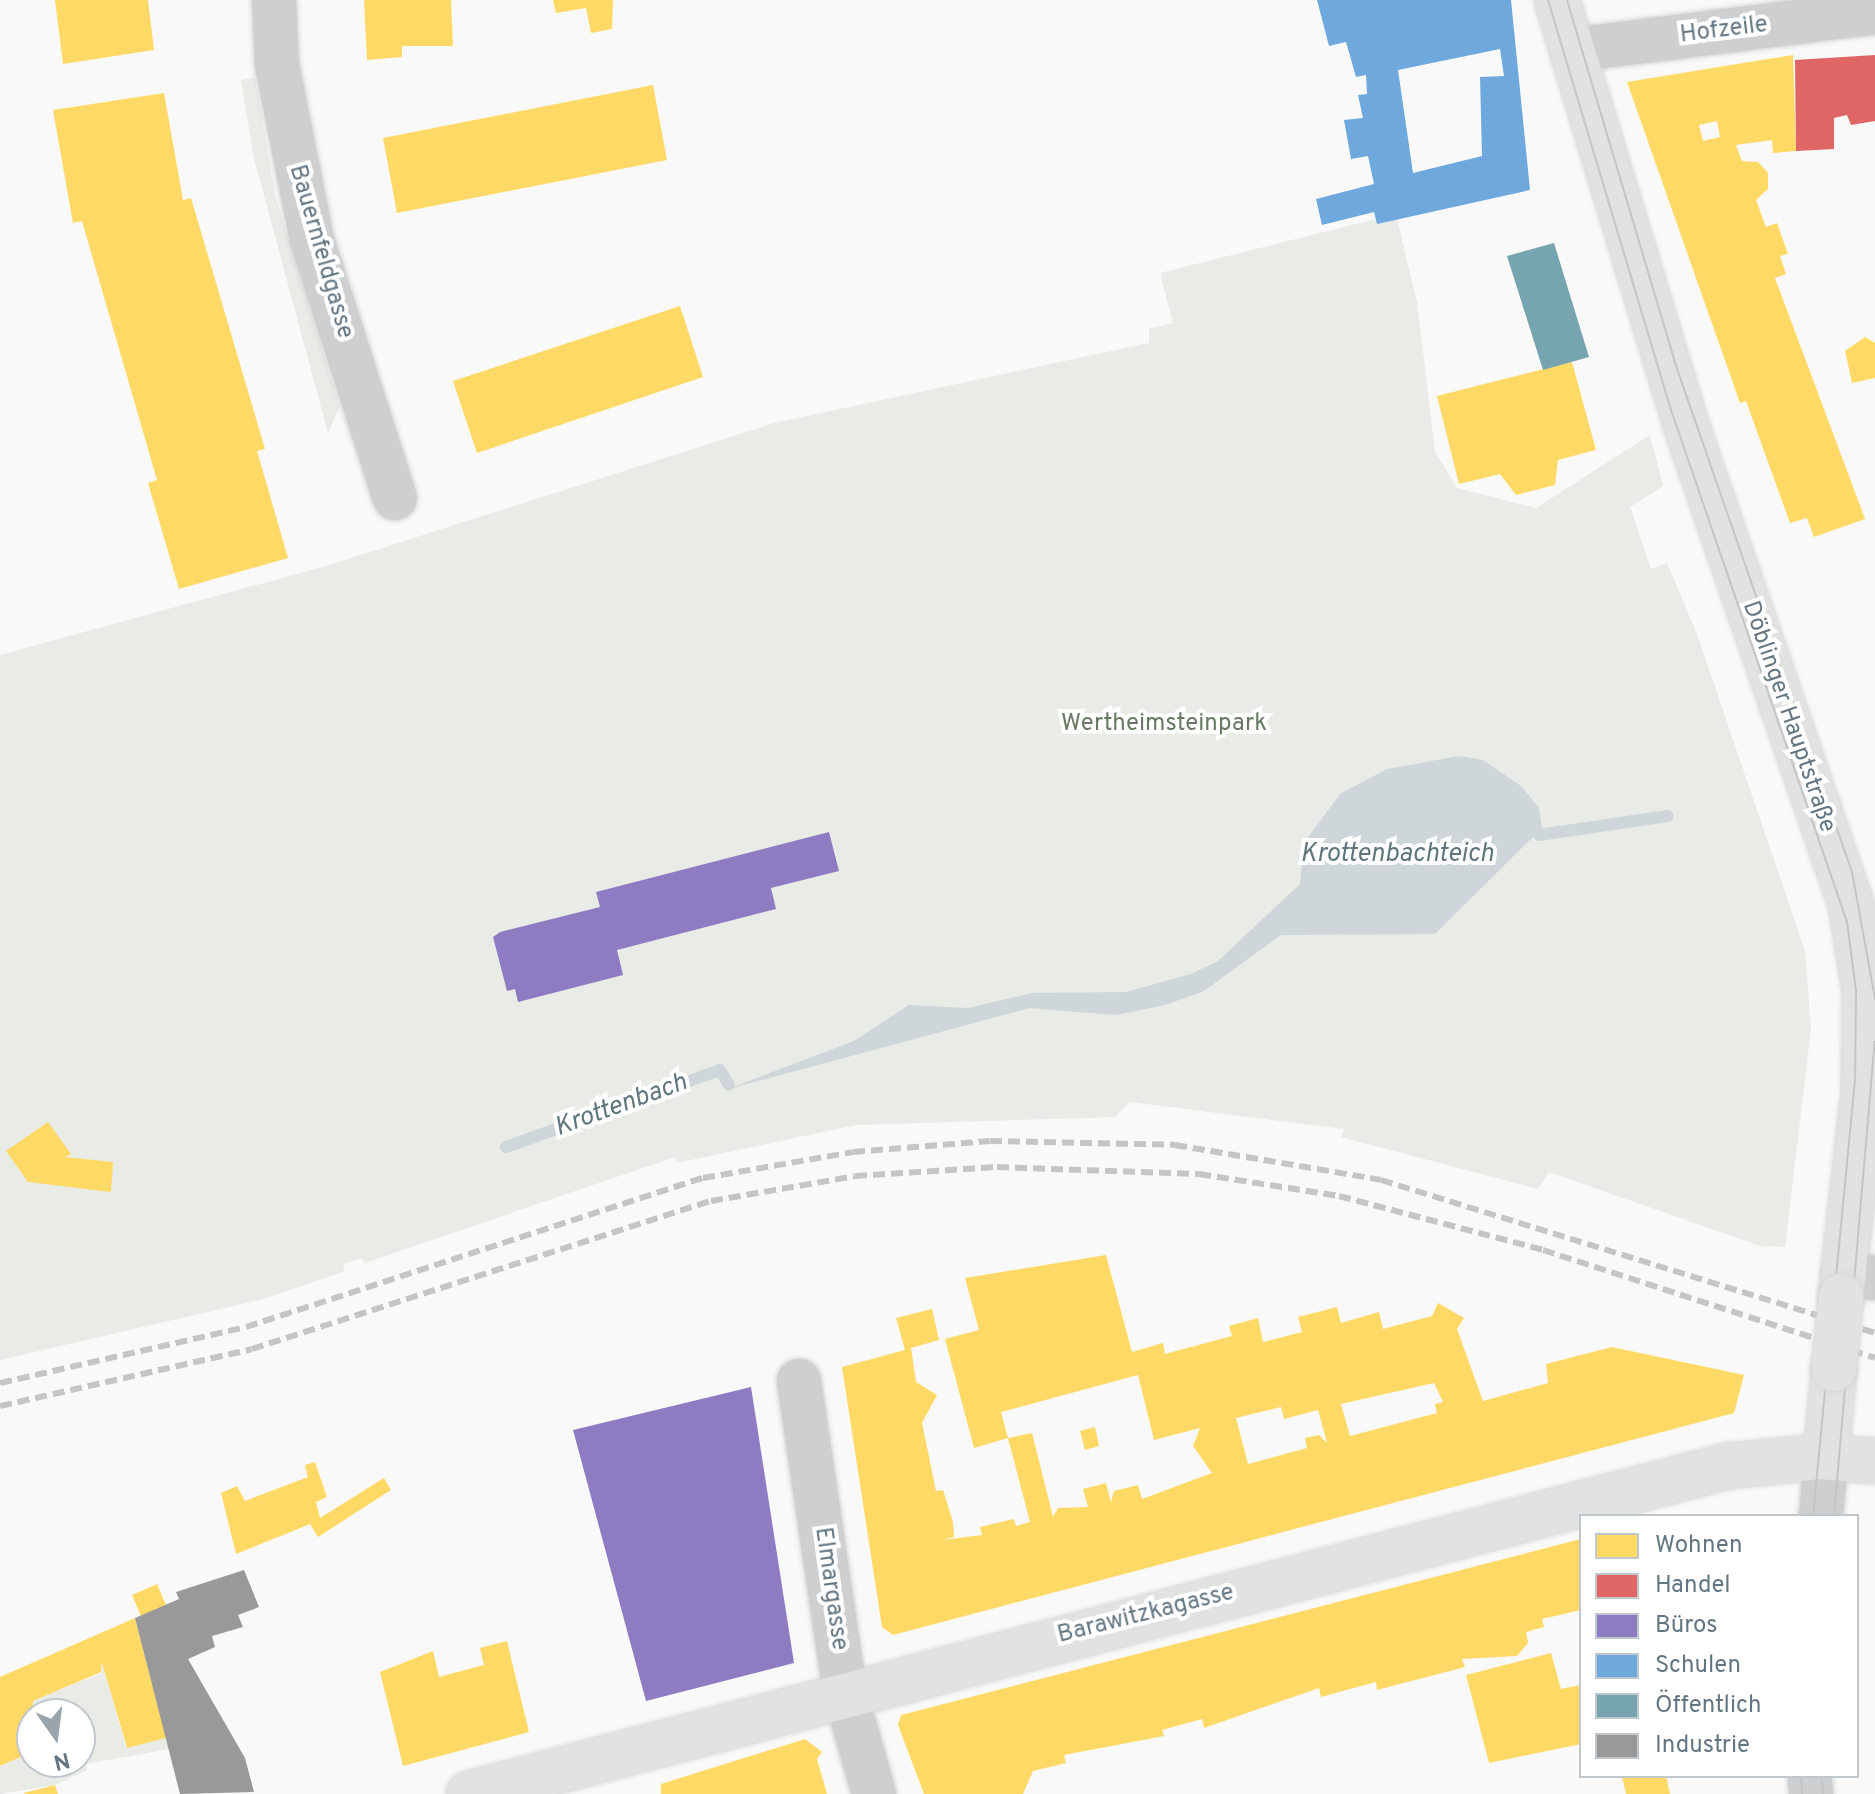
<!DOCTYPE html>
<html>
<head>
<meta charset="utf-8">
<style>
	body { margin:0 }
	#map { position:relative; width:1875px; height:1794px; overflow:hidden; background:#f9f9f9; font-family:Overpass,sans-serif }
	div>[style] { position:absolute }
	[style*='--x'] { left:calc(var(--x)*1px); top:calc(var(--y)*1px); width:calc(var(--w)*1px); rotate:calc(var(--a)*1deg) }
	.green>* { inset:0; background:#e8ebe6 }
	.water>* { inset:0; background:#ced6d9 }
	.homes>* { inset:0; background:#ffd966 }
	.shops>* { inset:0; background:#e06666 }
	.offices>* { inset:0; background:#8e7cc3 }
	.schools>* { inset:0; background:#6fa8dc }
	.public>* { inset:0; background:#76a5af }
	.industry>* { inset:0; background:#999 }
	.stream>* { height:12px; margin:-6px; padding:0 6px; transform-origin:6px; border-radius:6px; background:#ced6d9 }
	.roads { filter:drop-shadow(0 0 2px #d5d6d7) drop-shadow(0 0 2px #d5d6d7) }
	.minor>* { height:44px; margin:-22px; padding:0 22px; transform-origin:22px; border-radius:22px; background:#cecfd0 }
	.major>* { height:44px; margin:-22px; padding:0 22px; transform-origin:22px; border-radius:22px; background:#e1e2e2 }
	.tram>* { height:2px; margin:-1px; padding:0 1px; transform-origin:1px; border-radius:1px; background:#c3c5c6 }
	.rail>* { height:6px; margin-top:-3px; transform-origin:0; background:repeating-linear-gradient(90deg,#c3c5c6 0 12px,transparent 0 18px) }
	.bridges { filter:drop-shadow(0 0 2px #d5d6d7) drop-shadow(0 0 2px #d5d6d7) }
	.major-bridge>* { height:44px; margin:-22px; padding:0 22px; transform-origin:22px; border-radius:22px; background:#e1e2e2 }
	span { translate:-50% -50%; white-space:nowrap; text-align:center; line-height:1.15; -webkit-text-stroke:8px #fff; paint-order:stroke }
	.street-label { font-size:24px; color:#657683 }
	.park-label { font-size:24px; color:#687a64 }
	.water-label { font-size:26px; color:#60757c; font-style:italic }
	.legend { position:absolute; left:1579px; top:1514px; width:280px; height:264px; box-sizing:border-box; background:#fff; border:2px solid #c1c8cd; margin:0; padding:10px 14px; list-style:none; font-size:24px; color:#657683 }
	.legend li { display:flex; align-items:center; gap:16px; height:40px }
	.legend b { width:40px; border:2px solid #c1c8cd }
	.north { position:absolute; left:16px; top:1698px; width:80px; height:80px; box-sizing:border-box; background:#fff; border:2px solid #c1c8cd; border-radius:50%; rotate:166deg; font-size:22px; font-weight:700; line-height:32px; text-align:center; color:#657683 }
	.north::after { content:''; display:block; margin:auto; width:28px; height:36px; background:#99a4ac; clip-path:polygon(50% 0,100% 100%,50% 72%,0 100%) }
</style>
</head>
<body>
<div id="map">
	<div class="green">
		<div style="clip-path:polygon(255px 78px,276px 199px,340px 406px,328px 433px,254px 158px,241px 80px)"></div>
		<div style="clip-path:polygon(1376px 219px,1397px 219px,1417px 302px,1435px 452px,1457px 488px,1536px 508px,1650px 435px,1663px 486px,1630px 507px,1651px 569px,1667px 563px,1697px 634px,1805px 951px,1811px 1029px,1785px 1247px,1760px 1246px,1549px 1172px,1538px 1189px,1341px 1137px,1344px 1129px,1130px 1102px,1115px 1117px,856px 1125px,677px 1163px,675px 1157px,365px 1263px,362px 1258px,343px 1264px,345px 1271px,264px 1299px,0 1360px,0 655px,326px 566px,774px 423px,1149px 343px,1149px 329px,1173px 323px,1160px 273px)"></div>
		<div style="clip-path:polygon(102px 1663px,126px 1747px,166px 1738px,169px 1749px,86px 1764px,87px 1770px,55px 1785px,0 1794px,0 1766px,32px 1752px,32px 1762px,80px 1762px,80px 1714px,37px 1714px,33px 1701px,101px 1673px)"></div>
	</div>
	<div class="water">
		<div style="clip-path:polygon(1459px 756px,1483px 760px,1521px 786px,1539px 808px,1542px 828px,1435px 934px,1281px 935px,1204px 991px,1165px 1005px,1116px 1015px,1030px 1008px,728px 1089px,854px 1041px,909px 1005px,968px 1008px,1032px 993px,1126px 992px,1191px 974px,1218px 961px,1300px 884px,1304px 843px,1340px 794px,1387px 769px)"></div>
	</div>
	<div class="homes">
		<div style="clip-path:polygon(55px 0,148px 0,154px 50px,63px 64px)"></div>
		<div style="clip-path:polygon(364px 0,451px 0,453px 46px,402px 46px,402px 57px,367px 60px)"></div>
		<div style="clip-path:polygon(553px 0,613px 0,612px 29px,591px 33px,586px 8px,556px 13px)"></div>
		<div style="clip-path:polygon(evenodd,1793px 55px,1796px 151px,1773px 153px,1772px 140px,1736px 145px,1742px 161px,1758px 162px,1768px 173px,1768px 189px,1756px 200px,1766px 227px,1777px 223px,1788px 254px,1780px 256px,1786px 274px,1775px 278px,1865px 519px,1814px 537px,1807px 518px,1790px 523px,1746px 401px,1740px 403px,1627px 82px,1793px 55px,1717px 121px,1720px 137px,1703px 141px,1699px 125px,1717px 121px)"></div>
		<div style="clip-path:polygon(653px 85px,667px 160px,397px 213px,383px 138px)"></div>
		<div style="clip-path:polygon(164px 93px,183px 200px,191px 198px,265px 449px,257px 451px,288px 558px,179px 589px,148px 483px,157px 480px,82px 221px,73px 223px,53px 110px)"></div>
		<div style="clip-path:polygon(680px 306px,703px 377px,477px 453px,453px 381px)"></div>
		<div style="clip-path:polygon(1865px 337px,1875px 343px,1875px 378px,1852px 383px,1845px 351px)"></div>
		<div style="clip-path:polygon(1572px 362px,1596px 450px,1558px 460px,1555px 485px,1516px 495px,1500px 474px,1459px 484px,1437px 396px)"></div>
		<div style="clip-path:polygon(48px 1122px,71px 1154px,65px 1157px,113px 1162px,111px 1192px,28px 1182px,6px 1151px)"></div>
		<div style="clip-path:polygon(evenodd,1106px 1255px,1132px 1352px,1163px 1343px,1165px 1354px,1232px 1336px,1229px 1326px,1258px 1318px,1263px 1342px,1302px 1332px,1298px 1317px,1337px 1307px,1341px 1323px,1379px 1312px,1383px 1329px,1432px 1316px,1438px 1303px,1464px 1318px,1457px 1329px,1483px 1401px,1548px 1383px,1546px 1364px,1612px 1347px,1744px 1375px,1734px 1413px,893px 1635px,882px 1627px,842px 1367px,905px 1350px,896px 1318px,932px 1309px,939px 1340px,911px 1348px,916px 1382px,937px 1395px,922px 1423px,936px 1491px,943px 1490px,953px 1522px,954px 1537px,942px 1540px,982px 1535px,980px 1527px,1014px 1519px,1016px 1526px,1030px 1522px,1008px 1438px,974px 1448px,945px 1339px,979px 1330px,965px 1278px,1106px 1255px,1138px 1375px,1154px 1440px,1200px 1428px,1193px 1446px,1212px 1473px,1142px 1499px,1138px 1485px,1114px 1491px,1111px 1502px,1106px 1483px,1083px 1489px,1088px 1507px,1058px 1508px,1053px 1517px,1032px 1433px,1008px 1438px,1001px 1412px,1138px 1375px,1106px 1255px,1434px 1383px,1443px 1402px,1435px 1404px,1437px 1413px,1350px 1436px,1341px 1404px,1434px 1383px,1106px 1255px,1281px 1407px,1284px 1419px,1318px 1410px,1327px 1443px,1319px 1435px,1305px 1438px,1307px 1448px,1248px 1464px,1236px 1418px,1281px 1407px)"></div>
		<div style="clip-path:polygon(1095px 1427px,1099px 1446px,1085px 1450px,1080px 1431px)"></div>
		<div style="clip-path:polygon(315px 1462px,327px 1497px,316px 1502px,320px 1518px,384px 1478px,391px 1490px,318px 1537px,310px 1524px,236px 1554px,221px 1493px,237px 1486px,245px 1501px,308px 1477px,305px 1465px)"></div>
		<div style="clip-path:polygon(1581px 1539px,1581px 1610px,1542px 1619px,1544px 1627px,1526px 1632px,1528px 1643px,1517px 1656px,1462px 1659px,1465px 1667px,1377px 1690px,1376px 1682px,1321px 1697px,1319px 1688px,1204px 1728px,1202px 1719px,1162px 1730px,1164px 1736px,1064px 1755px,1066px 1763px,1033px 1771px,1023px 1794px,924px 1794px,898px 1725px,901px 1715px)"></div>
		<div style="clip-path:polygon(157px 1584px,166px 1605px,141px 1616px,132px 1595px)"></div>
		<div style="clip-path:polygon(135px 1618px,166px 1738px,127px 1748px,102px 1663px,101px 1672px,33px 1701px,32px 1752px,0 1766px,0 1677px)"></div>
		<div style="clip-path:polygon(507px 1641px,529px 1732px,403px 1766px,380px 1672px,433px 1651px,439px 1677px,484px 1665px,480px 1648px)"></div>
		<div style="clip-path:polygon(1551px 1653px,1561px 1689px,1581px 1685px,1581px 1744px,1489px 1763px,1466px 1675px)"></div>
		<div style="clip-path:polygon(805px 1739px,822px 1752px,817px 1759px,827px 1794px,661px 1794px,661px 1784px)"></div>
		<div style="clip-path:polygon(1622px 1776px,1666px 1776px,1670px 1794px,1626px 1794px)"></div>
		<div style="clip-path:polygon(55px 1785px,58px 1794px,24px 1794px,24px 1793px)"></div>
	</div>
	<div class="shops">
		<div style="clip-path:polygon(1875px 55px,1875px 121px,1851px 125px,1847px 115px,1834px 118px,1834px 149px,1796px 151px,1795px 60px)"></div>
	</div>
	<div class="offices">
		<div style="clip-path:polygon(829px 832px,839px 871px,771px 888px,776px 909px,617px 950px,623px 975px,518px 1002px,515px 989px,507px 991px,493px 937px,500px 932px,600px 907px,596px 892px)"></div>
		<div style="clip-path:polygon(751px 1387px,794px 1663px,646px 1701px,573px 1430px)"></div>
	</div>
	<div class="schools">
		<div style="clip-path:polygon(evenodd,1317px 0,1511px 0,1530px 190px,1377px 224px,1374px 212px,1322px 225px,1316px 199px,1374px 184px,1368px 156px,1351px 159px,1344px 120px,1363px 118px,1358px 95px,1367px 94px,1366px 75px,1356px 77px,1346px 42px,1329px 46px,1317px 0,1500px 49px,1504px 76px,1480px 77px,1482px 156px,1413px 173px,1398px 70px,1500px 49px)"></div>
	</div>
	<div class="public">
		<div style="clip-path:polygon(1554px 243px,1589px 357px,1543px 370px,1507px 256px)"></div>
	</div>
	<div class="industry">
		<div style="clip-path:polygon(244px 1570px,259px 1607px,238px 1615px,243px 1627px,212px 1636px,215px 1647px,188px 1659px,245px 1758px,254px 1792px,180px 1794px,135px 1618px,179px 1599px,176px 1592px)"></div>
	</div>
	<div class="stream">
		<div style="--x:1539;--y:835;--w:130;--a:-8.4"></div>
		<div style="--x:506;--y:1147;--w:227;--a:-19.8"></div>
		<div style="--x:720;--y:1070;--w:17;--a:59"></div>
	</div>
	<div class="roads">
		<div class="minor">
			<div style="--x:274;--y:0;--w:65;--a:87.4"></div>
			<div style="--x:277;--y:65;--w:178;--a:78.7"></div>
			<div style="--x:312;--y:240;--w:271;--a:72.2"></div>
			<div style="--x:1572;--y:50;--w:305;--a:-7.1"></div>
			<div style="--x:1843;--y:1274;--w:32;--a:7"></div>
			<div style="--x:799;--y:1381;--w:314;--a:81.6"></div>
			<div style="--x:845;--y:1692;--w:106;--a:74.1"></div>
			<div style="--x:1821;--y:1516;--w:59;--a:-85.2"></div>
			<div style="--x:1810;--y:1776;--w:18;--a:87"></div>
		</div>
		<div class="major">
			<div style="--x:1557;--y:0;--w:441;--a:73.1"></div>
			<div style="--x:1685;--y:422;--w:510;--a:71"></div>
			<div style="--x:1851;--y:904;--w:88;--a:80.9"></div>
			<div style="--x:1865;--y:991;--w:100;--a:90.6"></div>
			<div style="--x:1864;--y:1091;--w:206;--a:96.4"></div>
			<div style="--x:1826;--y:1457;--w:88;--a:-84.8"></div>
			<div style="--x:469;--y:1794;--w:1300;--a:-14.61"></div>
			<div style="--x:1727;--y:1466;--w:92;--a:-5.6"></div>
			<div style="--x:1819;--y:1457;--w:56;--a:4.1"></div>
		</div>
	</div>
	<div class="tram">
		<div style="--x:1548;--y:0;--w:428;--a:73.3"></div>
		<div style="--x:1671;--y:410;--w:541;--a:71.03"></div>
		<div style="--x:1847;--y:922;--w:69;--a:82.5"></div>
		<div style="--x:1856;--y:990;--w:90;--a:90.6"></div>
		<div style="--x:1855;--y:1080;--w:438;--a:95.5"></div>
		<div style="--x:1567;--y:0;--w:376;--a:73.4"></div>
		<div style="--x:1674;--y:360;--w:542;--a:70.83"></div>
		<div style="--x:1852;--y:872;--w:129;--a:79.7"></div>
		<div style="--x:1834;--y:1516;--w:476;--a:-85.1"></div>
		<div style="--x:1801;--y:1776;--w:18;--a:87"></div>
		<div style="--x:1822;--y:1776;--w:18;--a:87"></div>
	</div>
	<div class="rail">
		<div style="--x:0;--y:1383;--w:252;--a:-12.8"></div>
		<div style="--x:246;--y:1327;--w:481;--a:-18.1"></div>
		<div style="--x:703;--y:1178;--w:152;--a:-9.8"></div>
		<div style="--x:853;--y:1152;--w:137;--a:-4.6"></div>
		<div style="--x:990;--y:1141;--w:185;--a:1.2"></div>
		<div style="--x:1175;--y:1145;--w:209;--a:9.6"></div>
		<div style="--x:1381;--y:1180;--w:517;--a:17.21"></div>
		<div style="--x:0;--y:1406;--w:258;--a:-12.7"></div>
		<div style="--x:252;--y:1349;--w:482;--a:-17.9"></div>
		<div style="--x:711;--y:1201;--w:146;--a:-9.8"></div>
		<div style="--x:855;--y:1176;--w:142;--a:-3.6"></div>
		<div style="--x:997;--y:1167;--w:202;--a:2"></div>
		<div style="--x:1199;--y:1174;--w:142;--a:8.9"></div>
		<div style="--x:1339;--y:1196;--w:211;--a:14.8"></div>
		<div style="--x:1543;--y:1250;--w:349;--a:18"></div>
	</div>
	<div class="bridges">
		<div class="major-bridge">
			<div style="--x:1834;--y:1369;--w:73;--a:-84.5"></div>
		</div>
	</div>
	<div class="street-label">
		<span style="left:1724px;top:31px;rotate:-7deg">Hofzeile</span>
		<span style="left:320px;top:252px;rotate:74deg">Bauernfeldgasse</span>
		<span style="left:1788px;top:717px;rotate:71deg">Döblinger Hauptstraße</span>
		<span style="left:830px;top:1589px;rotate:82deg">Elmargasse</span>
		<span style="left:1146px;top:1615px;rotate:-14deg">Barawitzkagasse</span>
	</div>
	<div class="park-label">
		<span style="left:1164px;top:725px">Wertheimsteinpark</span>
	</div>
	<div class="water-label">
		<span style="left:1397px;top:855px">Krottenbachteich</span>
		<span style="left:621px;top:1106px;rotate:-20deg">Krottenbach</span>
	</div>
	<ul class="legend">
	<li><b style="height:22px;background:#ffd966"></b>Wohnen</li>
	<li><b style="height:22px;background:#e06666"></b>Handel</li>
	<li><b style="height:22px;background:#8e7cc3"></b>Büros</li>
	<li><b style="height:22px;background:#6fa8dc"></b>Schulen</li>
	<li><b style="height:22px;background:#76a5af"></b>Öffentlich</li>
	<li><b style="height:22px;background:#999"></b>Industrie</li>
	</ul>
	<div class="north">N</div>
</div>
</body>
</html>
